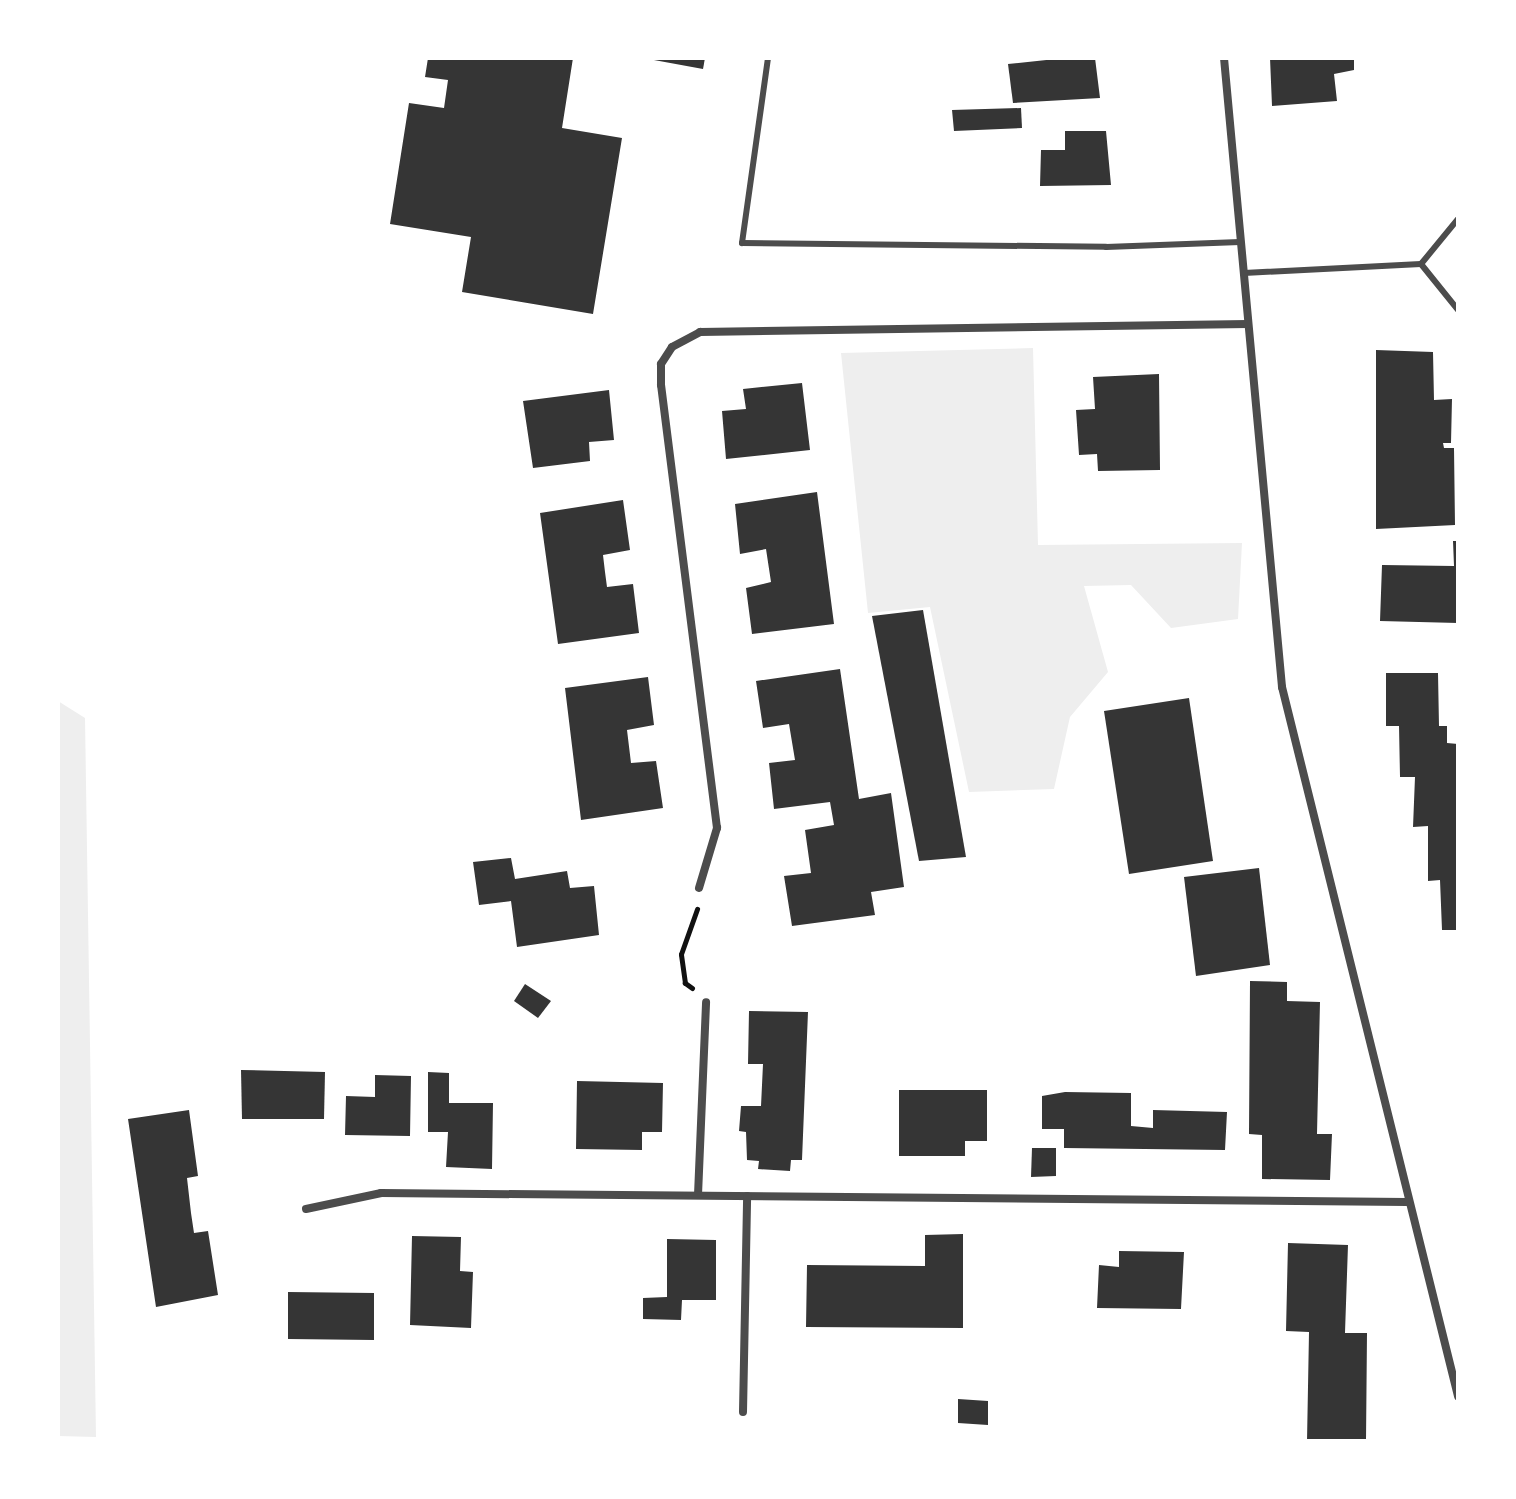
<!DOCTYPE html>
<html>
<head>
<meta charset="utf-8">
<style>
	body { margin:0 }
	#map { position:relative; width:1516px; height:1499px; overflow:hidden; background:#fff; font-family:Mulish,sans-serif }
	div>[style] { position:absolute }
	[style*='--x'] { left:calc(var(--x)*1px); top:calc(var(--y)*1px); width:calc(var(--w)*1px); rotate:calc(var(--a)*1deg) }
	.green>* { inset:0; background:#eee }
	.building>* { inset:0; background:#353535 }
	.path>* { height:5px; margin:-2.5px; padding:0 2.5px; transform-origin:2.5px; border-radius:2.5px; background:#111 }
	.service>* { height:6px; margin:-3px; padding:0 3px; transform-origin:3px; border-radius:3px; background:#4c4c4c }
	.minor>* { height:8px; margin:-4px; padding:0 4px; transform-origin:4px; border-radius:4px; background:#4c4c4c }
	span { translate:-50% -50%; white-space:nowrap; text-align:center; line-height:1.15; -webkit-text-stroke:8px #fff; paint-order:stroke }
	.frame { position:absolute; inset:0; border:60px solid #fff; pointer-events:none }
</style>
</head>
<body>
<div id="map">
	<div class="green">
		<div style="clip-path:polygon(1033px 348px,1038px 545px,1242px 543px,1238px 619px,1171px 628px,1131px 585px,1084px 586px,1108px 672px,1070px 717px,1054px 789px,969px 792px,930px 607px,868px 613px,841px 353px)"></div>
		<div style="clip-path:polygon(58px 701px,85px 718px,96px 1437px,58px 1436px)"></div>
	</div>
	<div class="building">
		<div style="clip-path:polygon(428px 58px,573px 58px,562px 128px,622px 138px,593px 314px,462px 292px,471px 237px,390px 224px,409px 103px,444px 108px,448px 80px,425px 77px)"></div>
		<div style="clip-path:polygon(643px 58px,705px 58px,703px 69px)"></div>
		<div style="clip-path:polygon(1065px 58px,1095px 58px,1100px 98px,1013px 103px,1008px 64px)"></div>
		<div style="clip-path:polygon(1270px 58px,1354px 58px,1354px 70px,1334px 74px,1337px 101px,1272px 106px)"></div>
		<div style="clip-path:polygon(1021px 108px,1022px 128px,954px 131px,952px 110px)"></div>
		<div style="clip-path:polygon(1065px 131px,1106px 131px,1111px 185px,1040px 186px,1041px 150px,1065px 150px)"></div>
		<div style="clip-path:polygon(1376px 350px,1433px 352px,1434px 400px,1452px 399px,1451px 443px,1443px 443px,1444px 448px,1454px 448px,1455px 525px,1376px 529px)"></div>
		<div style="clip-path:polygon(1159px 374px,1160px 470px,1098px 471px,1097px 454px,1079px 455px,1076px 410px,1095px 409px,1093px 377px)"></div>
		<div style="clip-path:polygon(802px 383px,810px 450px,726px 459px,722px 411px,746px 409px,743px 389px)"></div>
		<div style="clip-path:polygon(609px 390px,614px 440px,589px 442px,590px 461px,533px 468px,523px 401px)"></div>
		<div style="clip-path:polygon(817px 492px,834px 624px,752px 634px,746px 588px,771px 582px,766px 549px,740px 554px,735px 504px)"></div>
		<div style="clip-path:polygon(623px 500px,630px 550px,603px 555px,605px 572px,607px 587px,633px 584px,639px 633px,558px 644px,540px 513px)"></div>
		<div style="clip-path:polygon(1453px 541px,1458px 541px,1458px 623px,1380px 621px,1382px 565px,1454px 566px)"></div>
		<div style="clip-path:polygon(923px 610px,966px 857px,919px 861px,872px 616px)"></div>
		<div style="clip-path:polygon(840px 669px,859px 799px,891px 793px,904px 887px,871px 892px,875px 915px,792px 926px,784px 876px,811px 873px,805px 830px,834px 825px,830px 802px,774px 809px,769px 763px,795px 760px,789px 724px,763px 728px,756px 681px)"></div>
		<div style="clip-path:polygon(1386px 673px,1438px 673px,1439px 726px,1447px 726px,1447px 743px,1458px 744px,1458px 930px,1442px 930px,1440px 880px,1428px 881px,1428px 826px,1413px 827px,1415px 777px,1400px 777px,1399px 726px,1386px 726px)"></div>
		<div style="clip-path:polygon(648px 677px,654px 725px,627px 730px,631px 763px,656px 761px,663px 808px,581px 820px,565px 688px)"></div>
		<div style="clip-path:polygon(1189px 698px,1213px 861px,1129px 874px,1104px 711px)"></div>
		<div style="clip-path:polygon(511px 858px,515px 879px,567px 871px,570px 888px,594px 886px,599px 935px,517px 947px,511px 901px,479px 905px,473px 862px)"></div>
		<div style="clip-path:polygon(1259px 868px,1270px 965px,1196px 976px,1184px 877px)"></div>
		<div style="clip-path:polygon(1250px 981px,1287px 982px,1287px 1001px,1320px 1002px,1317px 1134px,1332px 1134px,1330px 1180px,1262px 1179px,1262px 1135px,1249px 1134px)"></div>
		<div style="clip-path:polygon(525px 984px,551px 1001px,538px 1018px,514px 1001px)"></div>
		<div style="clip-path:polygon(749px 1011px,808px 1012px,802px 1160px,791px 1160px,790px 1171px,758px 1169px,759px 1161px,747px 1160px,746px 1132px,739px 1131px,741px 1106px,761px 1106px,763px 1064px,748px 1064px)"></div>
		<div style="clip-path:polygon(241px 1070px,325px 1072px,324px 1119px,242px 1119px)"></div>
		<div style="clip-path:polygon(428px 1072px,449px 1073px,449px 1103px,493px 1103px,492px 1169px,446px 1167px,448px 1132px,428px 1132px)"></div>
		<div style="clip-path:polygon(375px 1075px,411px 1076px,410px 1136px,345px 1135px,346px 1096px,375px 1097px)"></div>
		<div style="clip-path:polygon(577px 1081px,663px 1083px,662px 1132px,642px 1132px,642px 1150px,576px 1149px)"></div>
		<div style="clip-path:polygon(899px 1090px,987px 1090px,987px 1141px,965px 1141px,965px 1156px,899px 1156px)"></div>
		<div style="clip-path:polygon(1065px 1092px,1131px 1093px,1131px 1126px,1153px 1128px,1153px 1110px,1227px 1112px,1225px 1150px,1064px 1148px,1064px 1129px,1042px 1129px,1042px 1096px)"></div>
		<div style="clip-path:polygon(189px 1110px,198px 1176px,187px 1178px,191px 1213px,194px 1233px,208px 1231px,218px 1295px,156px 1307px,128px 1119px)"></div>
		<div style="clip-path:polygon(1032px 1148px,1056px 1148px,1056px 1176px,1031px 1177px)"></div>
		<div style="clip-path:polygon(963px 1234px,963px 1328px,806px 1327px,807px 1265px,925px 1266px,925px 1235px)"></div>
		<div style="clip-path:polygon(412px 1236px,461px 1237px,460px 1271px,473px 1272px,471px 1328px,410px 1325px)"></div>
		<div style="clip-path:polygon(667px 1239px,716px 1240px,716px 1300px,682px 1300px,681px 1320px,643px 1319px,643px 1298px,667px 1297px)"></div>
		<div style="clip-path:polygon(1288px 1243px,1348px 1245px,1345px 1333px,1367px 1333px,1366px 1441px,1307px 1441px,1309px 1332px,1286px 1331px)"></div>
		<div style="clip-path:polygon(1119px 1251px,1184px 1252px,1181px 1309px,1097px 1308px,1099px 1265px,1119px 1267px)"></div>
		<div style="clip-path:polygon(288px 1292px,374px 1293px,374px 1340px,288px 1339px)"></div>
		<div style="clip-path:polygon(958px 1399px,988px 1401px,988px 1425px,958px 1423px)"></div>
	</div>
	<div class="path">
		<div style="--x:692;--y:988;--w:9;--a:-144"></div>
		<div style="--x:685;--y:983;--w:29;--a:-98"></div>
		<div style="--x:681;--y:954;--w:48;--a:-70.4"></div>
	</div>
	<div class="service">
		<div style="--x:768;--y:58;--w:187;--a:98"></div>
		<div style="--x:742;--y:243;--w:364;--a:0.6"></div>
		<div style="--x:1106;--y:247;--w:134;--a:-2.1"></div>
		<div style="--x:1421;--y:264;--w:59;--a:51.2"></div>
		<div style="--x:1244;--y:273;--w:177;--a:-2.9"></div>
		<div style="--x:1421;--y:264;--w:58;--a:-50.6"></div>
	</div>
	<div class="minor">
		<div style="--x:1224;--y:58;--w:632;--a:84.73"></div>
		<div style="--x:1282;--y:687;--w:731;--a:76.06"></div>
		<div style="--x:699;--y:888;--w:63;--a:-73.3"></div>
		<div style="--x:717;--y:828;--w:447;--a:-97.2"></div>
		<div style="--x:661;--y:385;--w:21;--a:-90"></div>
		<div style="--x:661;--y:364;--w:20;--a:-57"></div>
		<div style="--x:672;--y:347;--w:32;--a:-28"></div>
		<div style="--x:700;--y:332;--w:548;--a:-0.84"></div>
		<div style="--x:698;--y:1195;--w:193;--a:-87.6"></div>
		<div style="--x:306;--y:1209;--w:77;--a:-12"></div>
		<div style="--x:381;--y:1193;--w:1026;--a:0.5"></div>
		<div style="--x:743;--y:1412;--w:216;--a:-88.9"></div>
	</div>
	<div class="frame"></div>
</div>
</body>
</html>
